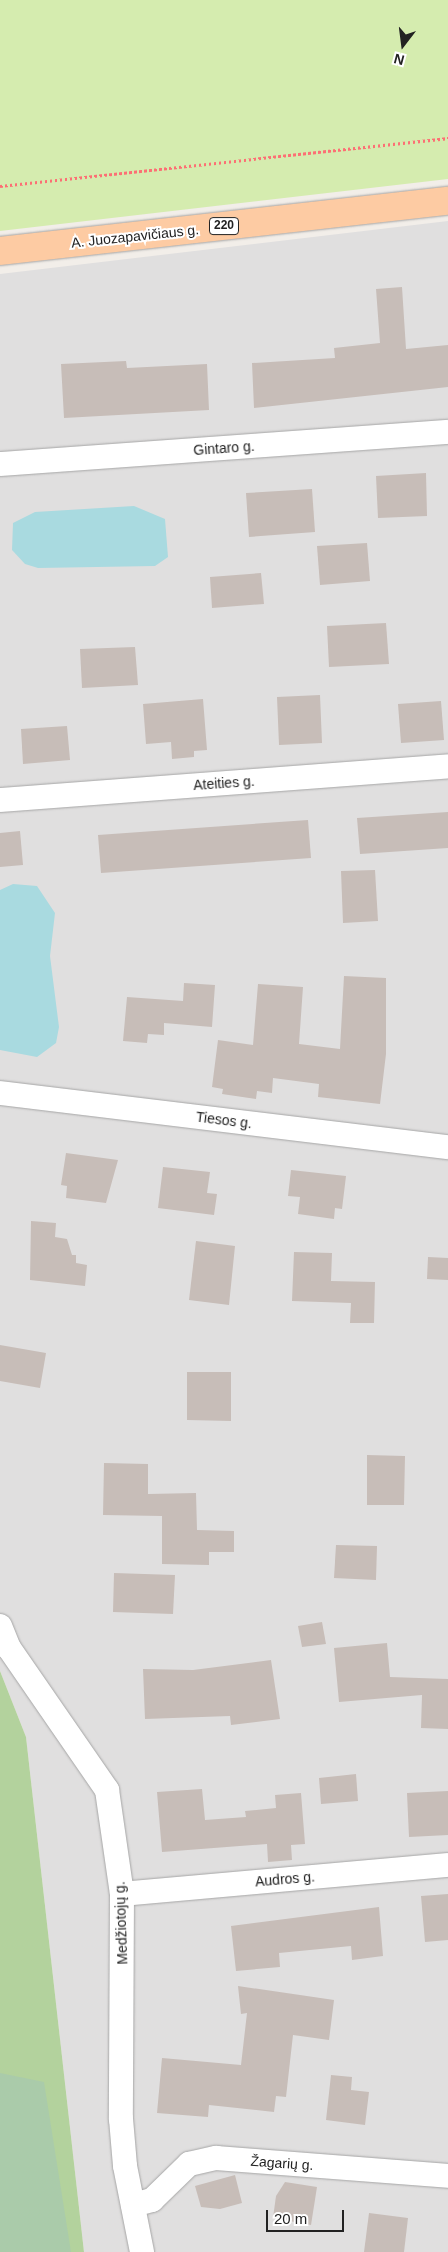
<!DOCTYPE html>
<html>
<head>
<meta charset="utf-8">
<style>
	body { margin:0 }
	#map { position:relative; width:448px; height:2252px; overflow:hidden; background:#f2eee9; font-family:Helvetica,sans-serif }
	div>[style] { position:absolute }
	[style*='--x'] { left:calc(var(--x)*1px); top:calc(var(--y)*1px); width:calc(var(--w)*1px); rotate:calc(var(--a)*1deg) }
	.residential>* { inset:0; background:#e0dfdf }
	.grass>* { inset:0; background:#d5ecaf }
	.forest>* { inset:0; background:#b3d29d }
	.cemetery>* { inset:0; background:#aacbaa }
	.water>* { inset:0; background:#a9dae0 }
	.building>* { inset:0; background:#c7bdb8 }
	.path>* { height:3px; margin-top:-1.5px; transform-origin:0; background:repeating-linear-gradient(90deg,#fc7074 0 2.5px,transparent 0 5px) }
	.roads { filter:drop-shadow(0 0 1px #a6a6a6) drop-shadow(0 0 1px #a6a6a6) }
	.minor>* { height:24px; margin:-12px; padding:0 12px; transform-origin:12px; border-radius:12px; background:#fff }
	.primary>* { height:28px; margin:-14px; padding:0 14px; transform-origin:14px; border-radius:14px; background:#fdcba3 }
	span { translate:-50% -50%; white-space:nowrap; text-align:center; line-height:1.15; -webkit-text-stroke:4px #fff; paint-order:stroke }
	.shield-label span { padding:1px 4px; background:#fff; border:1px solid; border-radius:4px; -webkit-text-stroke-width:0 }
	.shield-label { font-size:12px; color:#222; font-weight:700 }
	.street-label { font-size:14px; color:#222 }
	.north { position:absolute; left:378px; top:20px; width:50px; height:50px; -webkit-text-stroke:4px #fff; paint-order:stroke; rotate:195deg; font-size:14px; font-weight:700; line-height:20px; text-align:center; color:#222 }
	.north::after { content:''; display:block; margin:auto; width:18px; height:22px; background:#222; clip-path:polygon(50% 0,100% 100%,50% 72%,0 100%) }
	.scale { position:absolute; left:266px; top:2210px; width:78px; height:22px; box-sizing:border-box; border:2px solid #222; border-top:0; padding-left:6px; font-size:15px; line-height:18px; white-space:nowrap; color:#222; -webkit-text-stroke:4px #fff; paint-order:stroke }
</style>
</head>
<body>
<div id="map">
	<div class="residential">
		<div style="clip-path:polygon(448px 221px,448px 2252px,84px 2252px,26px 1737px,0 1671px,0 274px)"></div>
	</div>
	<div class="grass">
		<div style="clip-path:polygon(0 0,448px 0,448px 179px,0 231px)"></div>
	</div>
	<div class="forest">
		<div style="clip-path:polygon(0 1671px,26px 1737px,84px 2252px,0 2252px)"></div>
	</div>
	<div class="cemetery">
		<div style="clip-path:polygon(0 2073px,44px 2082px,71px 2252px,0 2252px)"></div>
	</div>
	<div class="water">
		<div style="clip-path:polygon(134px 506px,165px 519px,168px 557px,155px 566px,38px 568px,25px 564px,12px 550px,13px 523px,35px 512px)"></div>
		<div style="clip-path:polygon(13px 884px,37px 886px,55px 913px,50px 956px,59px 1027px,56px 1043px,37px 1057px,0 1050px,0 890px)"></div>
	</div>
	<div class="building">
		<div style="clip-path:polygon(402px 287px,406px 349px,448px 345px,448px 387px,254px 408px,252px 363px,335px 358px,334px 348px,380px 343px,376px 289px)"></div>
		<div style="clip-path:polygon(126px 361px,127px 368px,207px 364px,209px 410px,64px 418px,61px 364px)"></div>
		<div style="clip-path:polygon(426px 473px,427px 516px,378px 518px,376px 476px)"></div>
		<div style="clip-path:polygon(312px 489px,315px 532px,249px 537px,246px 493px)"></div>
		<div style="clip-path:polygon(367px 543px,370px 581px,320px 585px,317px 546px)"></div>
		<div style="clip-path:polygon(261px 573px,264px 604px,212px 608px,210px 577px)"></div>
		<div style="clip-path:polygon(386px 623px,389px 664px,329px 667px,327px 626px)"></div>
		<div style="clip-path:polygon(135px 647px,138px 685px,82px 688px,80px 649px)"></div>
		<div style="clip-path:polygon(320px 695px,322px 743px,279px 745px,277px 697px)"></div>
		<div style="clip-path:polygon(203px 699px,207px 750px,194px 751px,194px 757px,172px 759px,171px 742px,146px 744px,143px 704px)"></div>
		<div style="clip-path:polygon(441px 701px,444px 740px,401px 743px,398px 704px)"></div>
		<div style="clip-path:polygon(67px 726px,70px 760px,23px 764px,21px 729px)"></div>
		<div style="clip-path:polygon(448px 812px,448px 848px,360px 854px,357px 818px)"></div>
		<div style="clip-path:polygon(308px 820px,311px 858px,101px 873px,98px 835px)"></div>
		<div style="clip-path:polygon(20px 831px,23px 865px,0 867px,0 833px)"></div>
		<div style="clip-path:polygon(375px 870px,378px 921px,343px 923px,341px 871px)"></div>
		<div style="clip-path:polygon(344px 976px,386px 978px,386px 1054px,380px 1104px,318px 1097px,319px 1084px,273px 1078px,272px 1093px,257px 1091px,256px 1099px,222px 1094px,223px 1089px,212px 1087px,218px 1040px,253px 1045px,258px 984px,303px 987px,299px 1044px,340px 1049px)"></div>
		<div style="clip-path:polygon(184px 983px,215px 985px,212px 1027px,164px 1023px,164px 1035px,148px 1034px,147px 1043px,123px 1041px,127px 997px,183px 1001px)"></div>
		<div style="clip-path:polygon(66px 1153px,118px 1160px,106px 1203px,66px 1198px,67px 1186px,61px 1185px)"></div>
		<div style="clip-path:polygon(163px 1167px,210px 1172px,207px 1193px,217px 1194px,214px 1215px,158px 1208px)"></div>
		<div style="clip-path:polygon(291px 1170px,346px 1176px,342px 1209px,335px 1208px,334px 1219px,298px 1214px,300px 1197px,288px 1196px)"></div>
		<div style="clip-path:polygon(31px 1221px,56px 1223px,55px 1237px,67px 1239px,72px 1255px,76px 1255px,76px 1263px,87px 1265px,85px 1286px,30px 1280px)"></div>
		<div style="clip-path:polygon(196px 1241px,235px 1246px,229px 1305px,189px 1300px)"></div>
		<div style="clip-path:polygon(294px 1252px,332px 1253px,331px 1281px,375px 1282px,374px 1323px,350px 1323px,351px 1303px,292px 1301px)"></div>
		<div style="clip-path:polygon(428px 1257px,448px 1258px,448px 1280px,427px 1279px)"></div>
		<div style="clip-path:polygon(0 1345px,46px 1353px,40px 1388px,0 1381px)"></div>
		<div style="clip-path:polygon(187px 1372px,231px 1372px,231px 1421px,187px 1420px)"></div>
		<div style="clip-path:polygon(367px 1455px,405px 1456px,404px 1505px,367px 1505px)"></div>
		<div style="clip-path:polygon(104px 1463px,148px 1464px,148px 1494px,196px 1493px,197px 1530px,234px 1531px,234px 1552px,209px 1552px,209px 1565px,162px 1564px,162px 1516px,103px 1515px)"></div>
		<div style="clip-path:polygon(336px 1545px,377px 1546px,376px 1580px,334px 1578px)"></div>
		<div style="clip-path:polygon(114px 1573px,175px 1575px,173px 1614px,113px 1612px)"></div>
		<div style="clip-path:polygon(322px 1622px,326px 1644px,302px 1647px,298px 1626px)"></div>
		<div style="clip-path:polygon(387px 1643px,390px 1677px,448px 1679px,448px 1729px,421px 1728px,422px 1695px,339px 1702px,334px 1648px)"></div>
		<div style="clip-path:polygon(271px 1660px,280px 1719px,231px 1725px,230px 1716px,145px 1719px,143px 1669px,193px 1670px)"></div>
		<div style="clip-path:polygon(356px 1774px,358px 1801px,321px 1804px,319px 1778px)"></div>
		<div style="clip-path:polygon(202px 1789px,205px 1820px,246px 1817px,245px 1811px,276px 1808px,275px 1795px,301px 1793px,305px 1844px,291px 1845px,292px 1860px,268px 1862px,267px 1844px,162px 1852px,157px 1792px)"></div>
		<div style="clip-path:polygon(448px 1791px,448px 1835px,409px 1837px,407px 1793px)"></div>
		<div style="clip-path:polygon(448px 1894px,448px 1940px,425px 1942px,421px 1896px)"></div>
		<div style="clip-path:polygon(379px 1907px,383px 1956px,352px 1960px,351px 1946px,279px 1953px,280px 1967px,236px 1971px,231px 1926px)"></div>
		<div style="clip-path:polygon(238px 1986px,334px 2000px,329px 2040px,293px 2035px,286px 2097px,276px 2096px,274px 2112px,209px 2105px,208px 2117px,157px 2113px,162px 2058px,241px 2065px,247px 2013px,241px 2014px)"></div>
		<div style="clip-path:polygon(331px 2075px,352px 2077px,351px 2090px,369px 2092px,365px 2125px,326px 2120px)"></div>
		<div style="clip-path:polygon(235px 2175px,242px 2203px,220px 2209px,201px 2207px,195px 2186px)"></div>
		<div style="clip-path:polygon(285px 2182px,317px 2187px,311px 2225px,273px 2218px,276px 2196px)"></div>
		<div style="clip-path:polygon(369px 2213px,408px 2218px,404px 2252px,364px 2252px)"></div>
	</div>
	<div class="path">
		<div style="--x:0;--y:186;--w:451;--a:-6.1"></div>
	</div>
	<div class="roads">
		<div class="minor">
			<div style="--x:0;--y:464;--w:449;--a:-4.1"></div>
			<div style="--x:0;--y:800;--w:449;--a:-4.3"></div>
			<div style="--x:0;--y:1093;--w:451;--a:6.9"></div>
			<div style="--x:0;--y:1626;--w:24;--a:68"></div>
			<div style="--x:9;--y:1648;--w:173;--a:55.4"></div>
			<div style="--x:107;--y:1790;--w:105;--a:81.8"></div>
			<div style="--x:122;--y:1894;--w:225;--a:90.3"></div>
			<div style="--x:121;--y:2119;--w:47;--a:85.1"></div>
			<div style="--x:125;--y:2166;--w:88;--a:78.8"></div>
			<div style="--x:122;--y:1894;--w:327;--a:-5.1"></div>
			<div style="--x:133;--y:2205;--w:20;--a:-15"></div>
			<div style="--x:152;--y:2200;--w:52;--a:-44.2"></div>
			<div style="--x:189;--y:2164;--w:28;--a:-13"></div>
			<div style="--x:216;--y:2158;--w:233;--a:4.4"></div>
		</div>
		<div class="primary">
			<div style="--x:0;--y:251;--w:451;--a:-6.4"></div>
		</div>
	</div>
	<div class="shield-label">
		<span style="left:224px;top:226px">220</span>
	</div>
	<div class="street-label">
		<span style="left:135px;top:236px;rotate:-6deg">A. Juozapavičiaus g.</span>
		<span style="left:224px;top:448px;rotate:-4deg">Gintaro g.</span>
		<span style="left:224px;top:783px;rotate:-4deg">Ateities g.</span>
		<span style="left:224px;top:1120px;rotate:7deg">Tiesos g.</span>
		<span style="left:285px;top:1879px;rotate:-5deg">Audros g.</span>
		<span style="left:121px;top:1923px;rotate:-92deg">Medžiotojų g.</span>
		<span style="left:282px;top:2163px;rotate:4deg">Žagarių g.</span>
	</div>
	<div class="north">N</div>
	<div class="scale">20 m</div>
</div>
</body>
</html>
